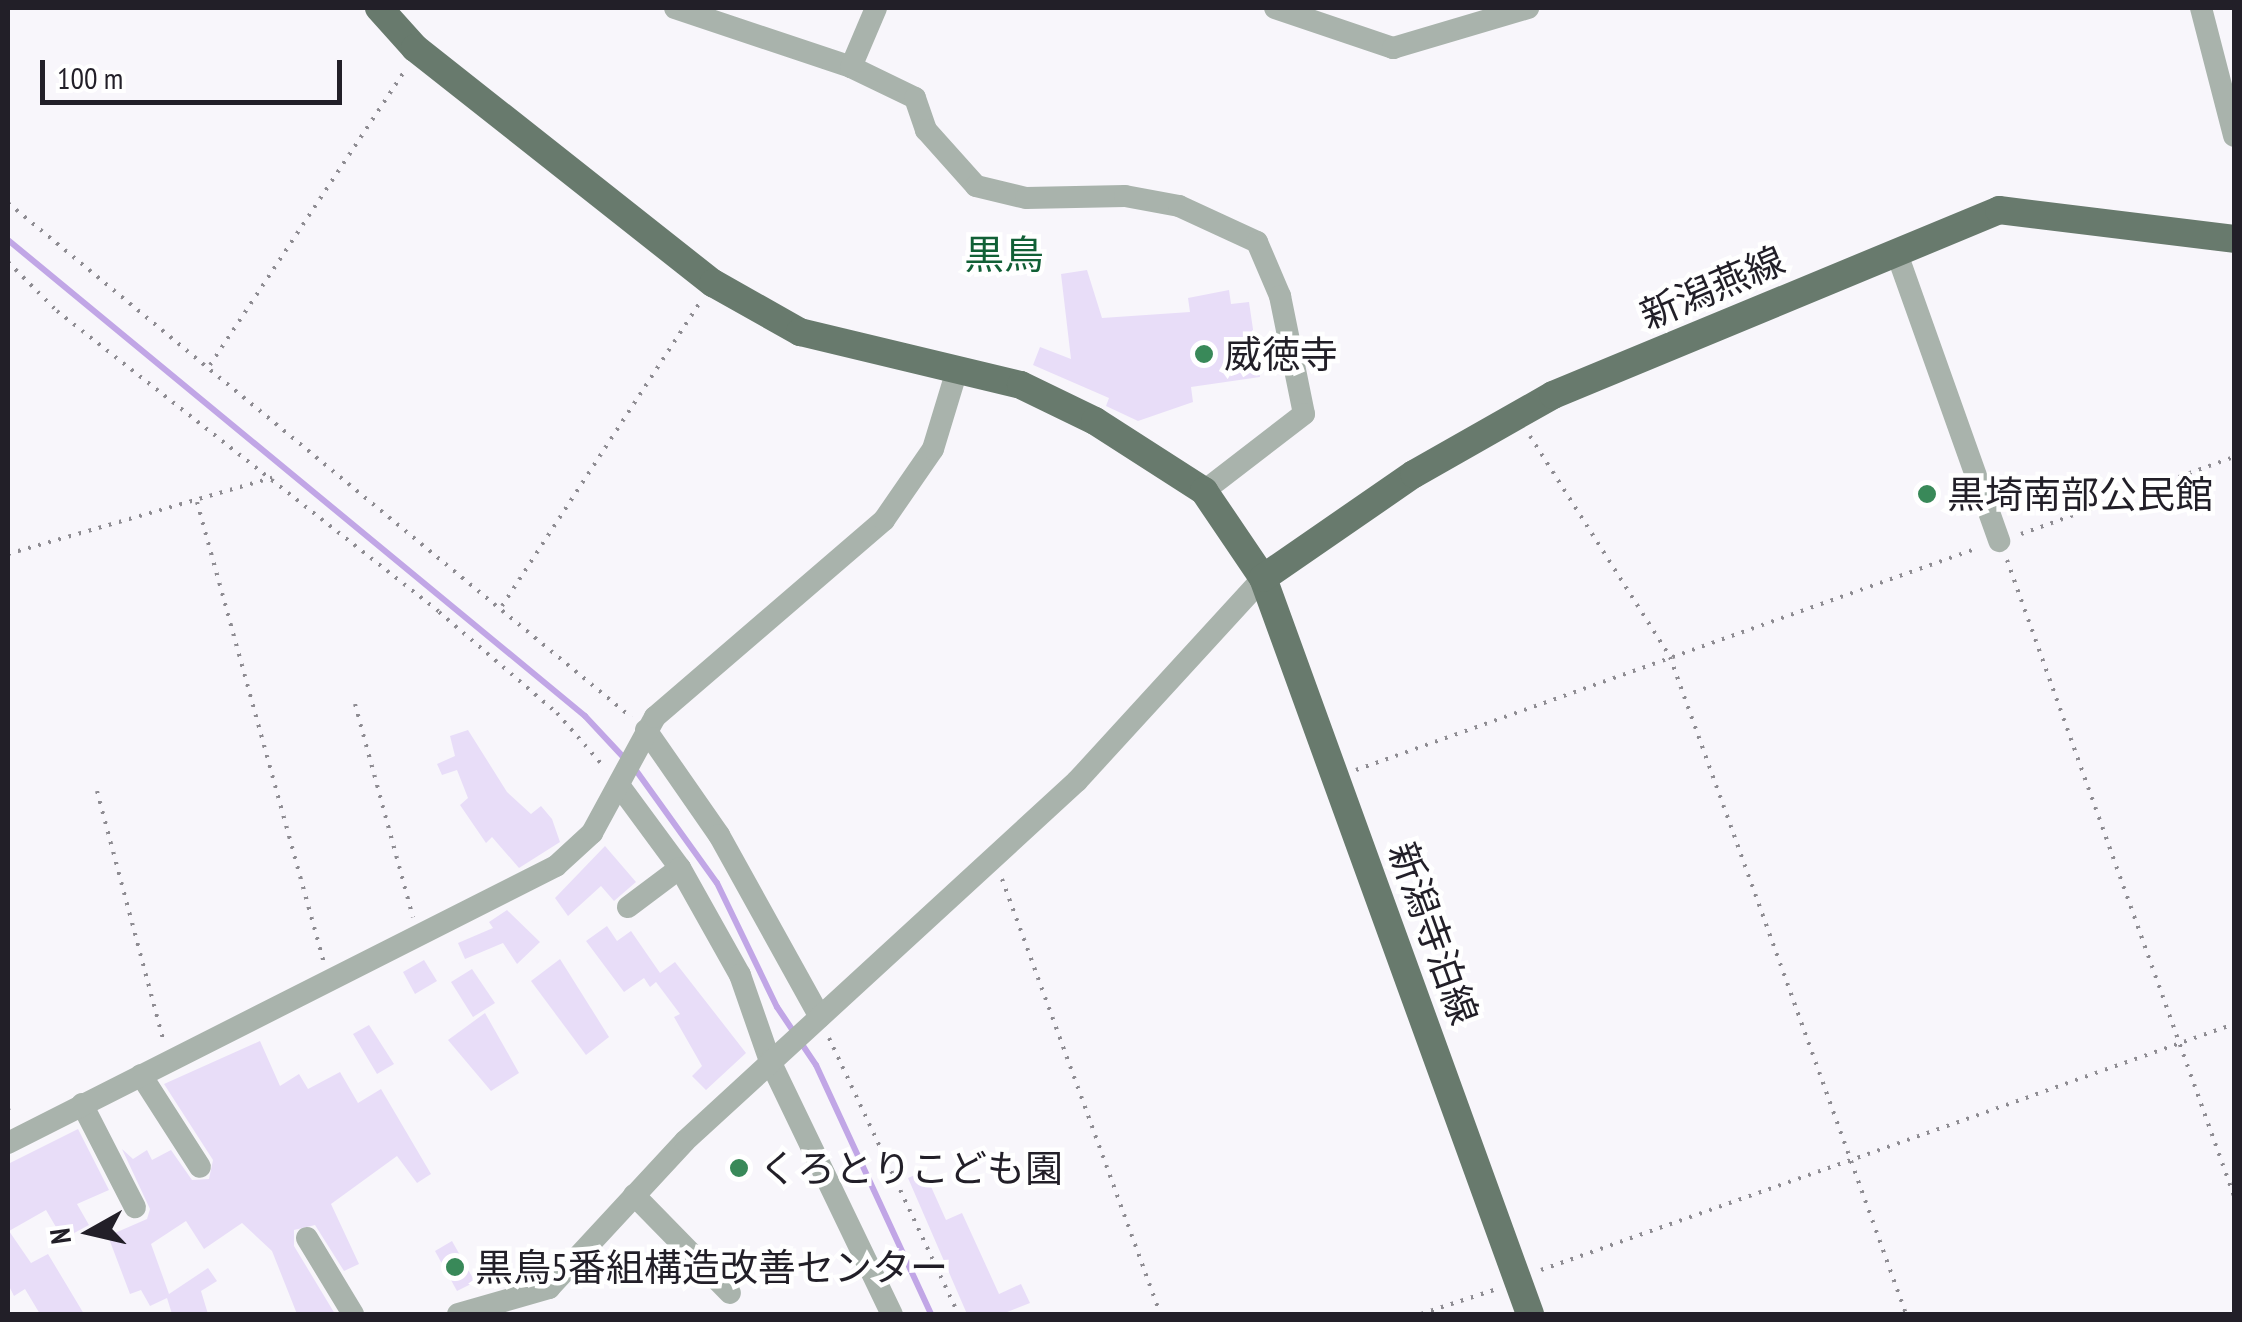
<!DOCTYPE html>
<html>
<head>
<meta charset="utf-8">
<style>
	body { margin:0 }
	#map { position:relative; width:2242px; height:1322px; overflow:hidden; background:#f8f6fb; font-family:"PT Sans Narrow","Noto Sans JP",sans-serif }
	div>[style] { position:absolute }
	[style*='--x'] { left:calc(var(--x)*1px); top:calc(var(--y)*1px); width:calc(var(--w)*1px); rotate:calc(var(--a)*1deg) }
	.stream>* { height:6px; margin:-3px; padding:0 3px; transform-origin:3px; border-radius:3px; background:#c1a6e6 }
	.building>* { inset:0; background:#e8ddf8 }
	.path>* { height:4px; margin-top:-2px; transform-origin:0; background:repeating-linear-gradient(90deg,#8e8c92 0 2.5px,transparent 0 10.5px) }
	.minor>* { height:22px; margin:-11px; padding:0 11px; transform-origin:11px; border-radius:11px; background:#a9b3ac }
	.major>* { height:28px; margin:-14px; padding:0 14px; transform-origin:14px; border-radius:14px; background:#687a6d }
	.dots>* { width:28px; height:28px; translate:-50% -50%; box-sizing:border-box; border:5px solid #fff; border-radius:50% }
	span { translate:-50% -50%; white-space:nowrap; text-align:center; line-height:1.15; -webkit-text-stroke:9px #fff; paint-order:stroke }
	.street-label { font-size:38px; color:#221f28 }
	.poi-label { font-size:38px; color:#221f28 }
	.left { translate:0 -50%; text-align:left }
	.neighbourhood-label { font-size:40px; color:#116036 }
	.frame { position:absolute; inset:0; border:10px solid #221f28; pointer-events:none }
	.north { position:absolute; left:40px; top:1182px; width:100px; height:100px; -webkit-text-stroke:8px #fff; paint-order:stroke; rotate:262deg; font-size:28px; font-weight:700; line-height:40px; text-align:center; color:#221f28 }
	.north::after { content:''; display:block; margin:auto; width:35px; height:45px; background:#221f28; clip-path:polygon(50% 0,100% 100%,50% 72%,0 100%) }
	.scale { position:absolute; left:40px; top:60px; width:302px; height:45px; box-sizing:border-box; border:5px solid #221f28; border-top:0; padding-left:12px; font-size:30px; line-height:35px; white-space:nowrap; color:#221f28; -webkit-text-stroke:8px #fff; paint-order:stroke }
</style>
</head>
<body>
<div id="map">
	<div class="stream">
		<div style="--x:8;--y:240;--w:748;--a:39.52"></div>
		<div style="--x:585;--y:716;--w:60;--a:47"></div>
		<div style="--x:635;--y:769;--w:140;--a:54.3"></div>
		<div style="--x:717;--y:883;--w:138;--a:64.2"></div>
		<div style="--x:777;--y:1007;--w:70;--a:56.1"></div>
		<div style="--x:816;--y:1065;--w:274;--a:65.2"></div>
	</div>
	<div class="building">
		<div style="clip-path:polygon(1087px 270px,1102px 318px,1190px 312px,1188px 298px,1229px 290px,1231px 304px,1249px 302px,1260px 377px,1191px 387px,1193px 402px,1138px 421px,1106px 406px,1109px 398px,1033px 365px,1040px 347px,1071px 359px,1061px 274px)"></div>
		<div style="clip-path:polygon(468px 730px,507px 792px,531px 814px,541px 806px,552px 819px,560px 842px,519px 868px,492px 837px,486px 843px,460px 805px,468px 798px,457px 770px,442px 775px,437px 764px,455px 756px,450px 736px)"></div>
		<div style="clip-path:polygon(605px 846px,636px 882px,614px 901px,601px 886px,568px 916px,555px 898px)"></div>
		<div style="clip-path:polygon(507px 910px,540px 942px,517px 964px,503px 943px,465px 959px,458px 943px,493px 928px,489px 922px)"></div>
		<div style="clip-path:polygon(607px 926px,617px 941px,631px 931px,660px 973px,675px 962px,746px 1053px,706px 1090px,692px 1076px,702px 1066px,674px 1017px,680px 1014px,656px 982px,650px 987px,644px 978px,624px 992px,586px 941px)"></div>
		<div style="clip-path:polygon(560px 959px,609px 1037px,586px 1055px,531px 981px)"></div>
		<div style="clip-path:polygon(424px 960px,437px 981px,415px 994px,403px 972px)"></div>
		<div style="clip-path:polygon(472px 969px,495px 1003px,473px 1017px,451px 982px)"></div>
		<div style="clip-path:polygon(485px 1013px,519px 1073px,491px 1091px,448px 1040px)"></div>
		<div style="clip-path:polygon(369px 1025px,394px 1064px,377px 1074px,353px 1034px)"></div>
		<div style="clip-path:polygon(260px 1041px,280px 1086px,299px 1074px,308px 1089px,340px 1072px,358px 1103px,381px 1089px,431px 1174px,417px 1183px,397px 1156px,331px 1204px,359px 1264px,344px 1271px,315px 1225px,294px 1230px,294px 1246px,335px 1314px,297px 1314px,272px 1251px,242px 1223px,204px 1249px,186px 1221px,151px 1244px,169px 1294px,208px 1268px,217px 1281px,201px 1291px,208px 1314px,172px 1314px,167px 1298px,150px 1306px,141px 1290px,130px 1294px,108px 1236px,147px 1219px,150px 1209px,122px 1149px,133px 1159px,147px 1150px,152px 1160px,171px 1150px,192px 1180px,209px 1179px,213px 1160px,164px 1084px)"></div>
		<div style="clip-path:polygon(78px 1129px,109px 1190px,77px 1204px,89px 1225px,63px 1239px,46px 1210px,9px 1231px,31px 1263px,48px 1254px,84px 1314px,40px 1314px,25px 1289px,14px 1296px,8px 1284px,8px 1164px)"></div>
		<div style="clip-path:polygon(924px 1171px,946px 1220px,962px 1213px,999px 1294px,1021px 1284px,1030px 1303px,1002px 1314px,967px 1314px,908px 1178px)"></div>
		<div style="clip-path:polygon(452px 1241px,475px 1282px,457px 1291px,435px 1251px)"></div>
	</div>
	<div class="path">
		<div style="--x:8;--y:203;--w:808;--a:39.52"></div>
		<div style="--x:8;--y:262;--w:69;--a:45"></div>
		<div style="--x:57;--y:311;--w:486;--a:38.2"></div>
		<div style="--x:439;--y:612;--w:155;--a:40.6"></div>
		<div style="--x:557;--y:713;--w:73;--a:48.9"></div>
		<div style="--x:210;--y:365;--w:355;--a:-56.5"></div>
		<div style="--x:1530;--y:436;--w:262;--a:57.6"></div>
		<div style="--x:1670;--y:657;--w:698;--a:70.24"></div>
		<div style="--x:197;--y:502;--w:477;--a:74.6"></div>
		<div style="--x:2021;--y:534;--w:226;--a:-19.9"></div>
		<div style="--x:8;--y:554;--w:275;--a:-16.1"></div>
		<div style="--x:2007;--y:560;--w:675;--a:70.36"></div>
		<div style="--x:502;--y:606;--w:361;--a:-56.9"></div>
		<div style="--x:355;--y:704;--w:221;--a:74.8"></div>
		<div style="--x:1356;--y:770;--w:660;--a:-19.64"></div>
		<div style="--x:97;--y:791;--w:260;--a:75.1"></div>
		<div style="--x:1002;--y:879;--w:463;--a:70"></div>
		<div style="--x:829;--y:1038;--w:305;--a:64.9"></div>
		<div style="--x:8;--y:1108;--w:10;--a:73"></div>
		<div style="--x:1541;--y:1270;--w:735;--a:-19.54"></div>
		<div style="--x:1421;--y:1314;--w:80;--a:-18.2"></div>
	</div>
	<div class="minor">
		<div style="--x:675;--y:8;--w:186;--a:18.5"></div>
		<div style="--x:851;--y:67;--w:71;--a:25.8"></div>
		<div style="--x:915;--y:98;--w:34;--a:71"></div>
		<div style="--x:926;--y:130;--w:75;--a:48.2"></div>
		<div style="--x:976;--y:186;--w:51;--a:13.5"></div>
		<div style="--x:1026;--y:198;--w:99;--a:-1.2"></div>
		<div style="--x:1125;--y:196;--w:55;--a:10.5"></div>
		<div style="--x:1179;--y:206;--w:86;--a:24.8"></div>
		<div style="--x:1257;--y:242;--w:59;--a:66.9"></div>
		<div style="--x:1280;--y:296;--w:120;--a:78.5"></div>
		<div style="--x:1304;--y:414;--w:126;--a:142.4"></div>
		<div style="--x:1275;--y:8;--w:125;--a:18.7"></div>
		<div style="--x:1393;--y:48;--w:141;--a:-16.5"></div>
		<div style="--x:2201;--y:8;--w:132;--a:75.5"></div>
		<div style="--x:851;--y:67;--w:64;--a:-67"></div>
		<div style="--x:1896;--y:251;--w:308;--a:70.4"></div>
		<div style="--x:646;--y:730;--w:128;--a:55.2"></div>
		<div style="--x:719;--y:835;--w:208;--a:61"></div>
		<div style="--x:621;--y:788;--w:99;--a:53.6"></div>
		<div style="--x:680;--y:868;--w:65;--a:143.1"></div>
		<div style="--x:680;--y:868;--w:123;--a:60.7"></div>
		<div style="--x:740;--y:975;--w:91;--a:70.8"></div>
		<div style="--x:770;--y:1061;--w:281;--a:64.3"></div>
		<div style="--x:141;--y:1075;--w:109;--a:57.3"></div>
		<div style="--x:82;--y:1104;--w:116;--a:62.8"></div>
		<div style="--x:8;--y:1143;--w:614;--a:-26.82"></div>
		<div style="--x:556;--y:866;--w:49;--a:-42.5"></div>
		<div style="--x:592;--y:833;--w:132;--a:-61.5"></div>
		<div style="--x:655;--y:717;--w:302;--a:-40.7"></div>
		<div style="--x:884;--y:520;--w:86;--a:-55.4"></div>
		<div style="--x:933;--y:449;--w:83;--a:-73.1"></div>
		<div style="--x:634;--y:1195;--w:137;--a:45.6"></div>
		<div style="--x:307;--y:1238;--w:89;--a:58.8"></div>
		<div style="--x:458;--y:1314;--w:95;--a:-15.9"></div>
		<div style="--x:549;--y:1288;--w:200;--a:-47.2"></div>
		<div style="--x:685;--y:1141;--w:532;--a:-42.56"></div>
		<div style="--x:1077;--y:781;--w:275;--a:-47.5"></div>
	</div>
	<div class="major">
		<div style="--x:379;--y:8;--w:54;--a:48"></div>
		<div style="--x:415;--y:48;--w:380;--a:38.3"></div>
		<div style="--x:713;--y:283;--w:100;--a:29.4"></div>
		<div style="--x:800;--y:332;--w:227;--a:13.5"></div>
		<div style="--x:1021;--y:385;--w:82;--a:25.9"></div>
		<div style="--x:1095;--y:421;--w:130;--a:32.7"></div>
		<div style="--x:1204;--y:491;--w:105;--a:55.9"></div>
		<div style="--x:1263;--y:578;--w:783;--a:70.06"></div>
		<div style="--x:1263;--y:578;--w:183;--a:-34.6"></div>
		<div style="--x:1414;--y:474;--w:160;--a:-29.6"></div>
		<div style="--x:1553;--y:395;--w:483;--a:-22.5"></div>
		<div style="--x:1999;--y:210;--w:237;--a:7"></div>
	</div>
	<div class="dots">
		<div style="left:1204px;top:354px;background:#398959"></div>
		<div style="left:1927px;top:494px;background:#398959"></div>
		<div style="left:739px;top:1168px;background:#398959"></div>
		<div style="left:455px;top:1267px;background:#398959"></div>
	</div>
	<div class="street-label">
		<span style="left:1712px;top:287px;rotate:-23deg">新潟燕線</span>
		<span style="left:1434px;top:933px;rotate:70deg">新潟寺泊線</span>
	</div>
	<div class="poi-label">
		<span class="left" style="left:1224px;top:354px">威徳寺</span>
		<span class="left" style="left:1947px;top:494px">黒埼南部公民館</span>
		<span class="left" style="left:759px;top:1168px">くろとりこども園</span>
		<span class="left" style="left:475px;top:1267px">黒鳥5番組構造改善センター</span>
	</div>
	<div class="neighbourhood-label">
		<span style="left:1004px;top:254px">黒鳥</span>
	</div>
	<div class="frame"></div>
	<div class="north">N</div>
	<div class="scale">100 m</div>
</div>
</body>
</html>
